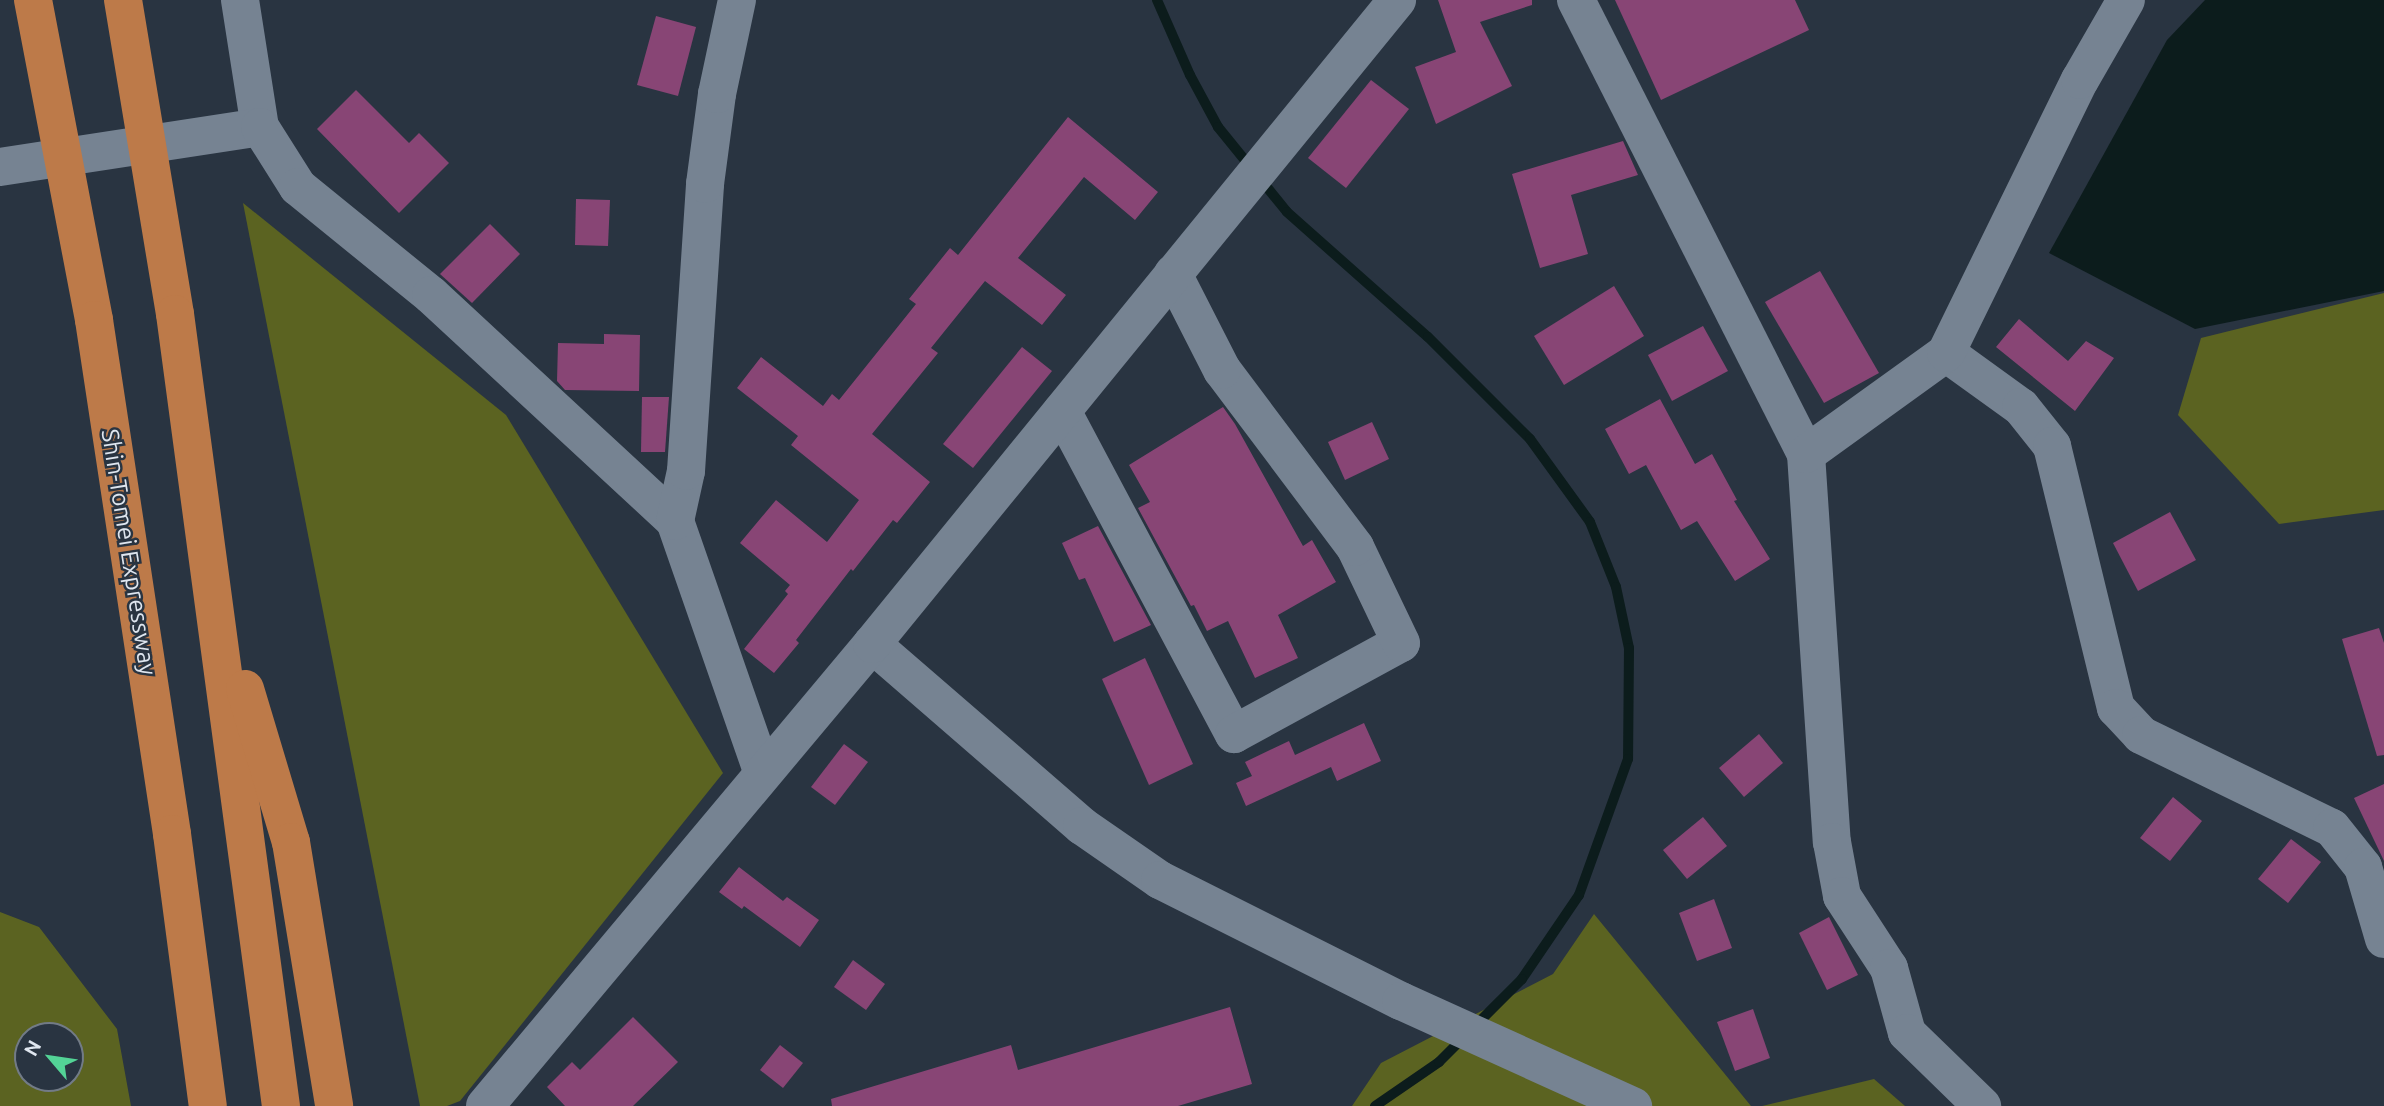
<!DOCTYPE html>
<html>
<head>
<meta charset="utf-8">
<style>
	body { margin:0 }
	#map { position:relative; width:2384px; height:1106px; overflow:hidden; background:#293441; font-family:Ubuntu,sans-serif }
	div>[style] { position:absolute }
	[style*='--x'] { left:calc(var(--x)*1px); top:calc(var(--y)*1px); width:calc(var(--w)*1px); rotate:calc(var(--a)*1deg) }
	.green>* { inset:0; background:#5b6321 }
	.water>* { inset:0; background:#0c1c1c }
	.stream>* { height:10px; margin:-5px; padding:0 5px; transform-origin:5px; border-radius:5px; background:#0c1c1c }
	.building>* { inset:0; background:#884575 }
	.minor>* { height:38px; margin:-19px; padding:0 19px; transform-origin:19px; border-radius:19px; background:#768392 }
	.tertiary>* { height:38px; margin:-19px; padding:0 19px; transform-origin:19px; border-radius:19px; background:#768392 }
	.motorway>* { height:38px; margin:-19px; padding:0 19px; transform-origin:19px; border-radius:19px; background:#bd7a49 }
	span { translate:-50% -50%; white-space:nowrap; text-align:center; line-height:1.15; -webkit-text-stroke:5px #293441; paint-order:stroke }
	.street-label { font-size:24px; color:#dfe6ef }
	.north { position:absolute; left:14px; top:1022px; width:70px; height:70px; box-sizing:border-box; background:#293441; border:2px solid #727b87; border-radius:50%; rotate:299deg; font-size:19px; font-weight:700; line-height:28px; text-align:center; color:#dfe6ef }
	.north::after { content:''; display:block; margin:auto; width:24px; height:32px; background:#53d396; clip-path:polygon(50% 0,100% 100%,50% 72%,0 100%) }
</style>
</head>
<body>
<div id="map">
	<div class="green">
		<div style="clip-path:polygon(243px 203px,506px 415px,723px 773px,460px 1101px,447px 1106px,420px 1106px)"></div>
		<div style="clip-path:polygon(2384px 293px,2384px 510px,2279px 524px,2178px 415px,2201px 338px)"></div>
		<div style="clip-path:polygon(evenodd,0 912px,39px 927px,117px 1029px,131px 1106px,0 1106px,0 912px,28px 1036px,70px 1036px,70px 1078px,28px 1078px,28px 1036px)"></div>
		<div style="clip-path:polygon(1594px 914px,1751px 1106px,1352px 1106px,1381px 1063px,1553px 974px)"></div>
		<div style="clip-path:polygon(1874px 1079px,1905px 1106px,1762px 1106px)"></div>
	</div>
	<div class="water">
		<div style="clip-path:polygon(2205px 0,2384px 0,2384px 291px,2195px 329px,2049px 253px,2167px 40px)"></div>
	</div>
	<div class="stream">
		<div style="--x:1157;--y:0;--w:82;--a:66.3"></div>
		<div style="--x:1190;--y:75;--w:59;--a:61.7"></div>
		<div style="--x:1218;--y:127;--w:109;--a:50.9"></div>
		<div style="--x:1287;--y:212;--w:188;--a:41.6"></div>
		<div style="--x:1428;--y:337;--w:144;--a:45"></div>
		<div style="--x:1530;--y:439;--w:102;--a:54.1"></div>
		<div style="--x:1590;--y:522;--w:70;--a:68.2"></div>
		<div style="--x:1616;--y:587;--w:62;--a:78"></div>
		<div style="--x:1629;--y:648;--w:111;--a:90.5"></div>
		<div style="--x:1628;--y:759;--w:145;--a:109.8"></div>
		<div style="--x:1579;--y:895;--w:102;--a:124.2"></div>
		<div style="--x:1522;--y:979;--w:66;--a:135"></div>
		<div style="--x:1375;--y:1106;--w:78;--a:-34.5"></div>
		<div style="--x:1439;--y:1062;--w:35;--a:-45"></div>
	</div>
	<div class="building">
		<div style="clip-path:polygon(1438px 0,1532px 0,1532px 5px,1480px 22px,1512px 86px,1436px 124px,1415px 67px,1456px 52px)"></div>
		<div style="clip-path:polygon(1615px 0,1795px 0,1809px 30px,1661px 100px)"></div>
		<div style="clip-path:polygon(656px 16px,696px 27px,678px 96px,637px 85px)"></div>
		<div style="clip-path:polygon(1371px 80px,1409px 109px,1346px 188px,1308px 158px)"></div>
		<div style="clip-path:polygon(356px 90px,409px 143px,419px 133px,449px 163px,399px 213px,317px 129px)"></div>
		<div style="clip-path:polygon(1068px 117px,1158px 192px,1135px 220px,1084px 177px,1018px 258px,1066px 295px,1042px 325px,985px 281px,931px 348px,938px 353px,872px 434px,930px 482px,897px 523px,893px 520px,853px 571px,851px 569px,796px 640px,799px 643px,774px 673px,744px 649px,788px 594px,785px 591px,790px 585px,740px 543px,776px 500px,827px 542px,859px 500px,791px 445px,798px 436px,737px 388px,761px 357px,823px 406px,832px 394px,839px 400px,916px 304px,909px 299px,950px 248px,958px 255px)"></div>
		<div style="clip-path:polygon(1623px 141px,1638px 175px,1571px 195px,1588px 254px,1540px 268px,1512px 174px)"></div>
		<div style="clip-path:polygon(576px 199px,610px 200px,608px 246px,575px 245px)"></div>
		<div style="clip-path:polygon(490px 224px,520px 254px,472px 303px,440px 274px)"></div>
		<div style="clip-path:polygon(1820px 271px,1879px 373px,1824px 403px,1765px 302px)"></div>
		<div style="clip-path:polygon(1614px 286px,1644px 336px,1564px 385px,1534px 336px)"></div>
		<div style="clip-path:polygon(2019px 319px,2068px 361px,2086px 341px,2114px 358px,2075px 411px,1996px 347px)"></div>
		<div style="clip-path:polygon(1703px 326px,1728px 371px,1672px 401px,1648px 355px)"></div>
		<div style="clip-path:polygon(604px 334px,640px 335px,639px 391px,565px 390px,557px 381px,558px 343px,604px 344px)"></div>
		<div style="clip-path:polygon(1022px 347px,1052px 371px,973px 468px,943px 444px)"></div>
		<div style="clip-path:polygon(642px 397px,669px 397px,665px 452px,641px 452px)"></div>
		<div style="clip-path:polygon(1660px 399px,1695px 464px,1712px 454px,1737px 500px,1734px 501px,1770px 559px,1735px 581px,1697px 521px,1681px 530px,1646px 465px,1629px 474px,1605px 429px)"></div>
		<div style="clip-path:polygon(1223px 407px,1235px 424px,1303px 546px,1312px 540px,1336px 582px,1278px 615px,1298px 658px,1255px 678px,1228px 621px,1207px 631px,1194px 605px,1191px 606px,1138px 508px,1150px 502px,1129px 465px)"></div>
		<div style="clip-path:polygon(1372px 422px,1389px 459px,1345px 480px,1328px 442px)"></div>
		<div style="clip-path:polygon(2170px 512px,2196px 560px,2138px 591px,2113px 543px)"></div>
		<div style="clip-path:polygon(1098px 526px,1151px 625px,1114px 642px,1085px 578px,1079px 580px,1062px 543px)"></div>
		<div style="clip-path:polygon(2379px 628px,2384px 643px,2384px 755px,2377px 756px,2342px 639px)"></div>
		<div style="clip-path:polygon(1145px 658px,1193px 764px,1149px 785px,1102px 679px)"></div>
		<div style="clip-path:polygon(1364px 723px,1381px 761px,1337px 781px,1331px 767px,1246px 806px,1236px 783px,1252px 776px,1245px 762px,1289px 741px,1295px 755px)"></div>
		<div style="clip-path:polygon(1759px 734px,1783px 763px,1744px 797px,1719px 768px)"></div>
		<div style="clip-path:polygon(844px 744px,868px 762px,835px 805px,811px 787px)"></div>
		<div style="clip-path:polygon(2384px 784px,2384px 861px,2354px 798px)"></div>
		<div style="clip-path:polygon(2173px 797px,2202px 821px,2170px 861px,2140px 838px)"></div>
		<div style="clip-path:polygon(1703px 817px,1727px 846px,1687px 879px,1663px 850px)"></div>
		<div style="clip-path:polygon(2291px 839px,2321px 862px,2288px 903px,2258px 879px)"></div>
		<div style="clip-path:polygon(739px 867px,783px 901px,787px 897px,819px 920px,800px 947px,744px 906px,742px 909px,719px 892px)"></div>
		<div style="clip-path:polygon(1714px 899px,1732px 948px,1697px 961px,1679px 913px)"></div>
		<div style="clip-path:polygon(1829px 917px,1858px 975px,1827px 990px,1799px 933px)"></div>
		<div style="clip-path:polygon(853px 960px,885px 984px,866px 1010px,834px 987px)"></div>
		<div style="clip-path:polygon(1230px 1007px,1252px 1084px,1178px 1106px,832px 1106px,831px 1099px,1011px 1045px,1018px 1070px)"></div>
		<div style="clip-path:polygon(1753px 1009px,1770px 1058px,1735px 1071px,1717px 1022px)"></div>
		<div style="clip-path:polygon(633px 1017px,678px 1062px,633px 1106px,565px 1106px,547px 1087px,572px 1062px,580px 1070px)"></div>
		<div style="clip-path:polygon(780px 1045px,803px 1063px,783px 1088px,760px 1070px)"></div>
	</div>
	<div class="minor">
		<div style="--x:240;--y:0;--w:129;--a:81.1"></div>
		<div style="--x:1576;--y:0;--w:509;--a:63.13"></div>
		<div style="--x:1806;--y:454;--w:389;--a:86.2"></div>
		<div style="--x:1832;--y:842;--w:55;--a:79.5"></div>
		<div style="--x:1842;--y:896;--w:86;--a:56.9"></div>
		<div style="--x:1889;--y:968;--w:67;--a:74.5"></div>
		<div style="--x:1907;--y:1033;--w:105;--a:44.2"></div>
		<div style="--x:0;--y:167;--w:263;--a:-8.7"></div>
		<div style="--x:260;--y:127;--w:71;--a:57.7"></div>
		<div style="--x:298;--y:187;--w:171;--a:39.1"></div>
		<div style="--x:431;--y:295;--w:333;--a:42.8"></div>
		<div style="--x:675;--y:521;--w:267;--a:70.8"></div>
		<div style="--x:1946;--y:353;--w:92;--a:35.8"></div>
		<div style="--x:2021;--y:407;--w:50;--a:51.5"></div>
		<div style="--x:2052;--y:446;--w:270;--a:76.3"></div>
		<div style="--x:2116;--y:708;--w:37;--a:47"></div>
		<div style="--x:2141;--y:735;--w:212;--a:26"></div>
		<div style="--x:2332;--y:828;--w:50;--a:51.5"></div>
		<div style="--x:2363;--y:867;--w:75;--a:73.7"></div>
		<div style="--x:1062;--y:411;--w:366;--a:62"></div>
		<div style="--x:1234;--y:734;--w:190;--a:-28.6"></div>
		<div style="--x:1401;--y:643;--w:106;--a:-115.6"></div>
		<div style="--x:1355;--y:547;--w:221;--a:-126.9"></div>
		<div style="--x:1222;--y:370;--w:108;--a:-117"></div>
		<div style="--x:1806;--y:454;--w:173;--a:-35.8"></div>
		<div style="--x:1946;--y:353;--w:304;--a:-63.9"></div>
		<div style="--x:2080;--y:80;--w:92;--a:-60.1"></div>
		<div style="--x:675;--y:521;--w:51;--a:-77.6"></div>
		<div style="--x:686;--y:471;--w:288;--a:-86.2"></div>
		<div style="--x:705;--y:184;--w:91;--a:-82.4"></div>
		<div style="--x:717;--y:94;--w:96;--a:-78"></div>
	</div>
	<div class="tertiary">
		<div style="--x:872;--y:644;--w:278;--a:40.9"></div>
		<div style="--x:1082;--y:826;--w:95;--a:34.7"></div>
		<div style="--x:1160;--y:880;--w:270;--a:26.7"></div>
		<div style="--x:1401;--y:1001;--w:255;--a:24.4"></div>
		<div style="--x:485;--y:1106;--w:603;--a:-50.05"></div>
		<div style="--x:872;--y:644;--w:831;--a:-50.81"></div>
	</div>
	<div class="motorway">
		<div style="--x:33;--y:0;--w:326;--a:79.2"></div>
		<div style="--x:94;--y:320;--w:520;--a:81.37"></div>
		<div style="--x:172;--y:834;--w:274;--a:82.5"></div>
		<div style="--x:123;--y:0;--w:318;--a:80.6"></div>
		<div style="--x:175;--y:314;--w:799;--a:82.38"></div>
		<div style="--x:245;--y:689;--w:160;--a:73.3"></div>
		<div style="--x:291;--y:842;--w:267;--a:80.7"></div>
	</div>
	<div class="street-label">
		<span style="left:129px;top:552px;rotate:81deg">Shin-Tomei Expressway</span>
	</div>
	<div class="north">N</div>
</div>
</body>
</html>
